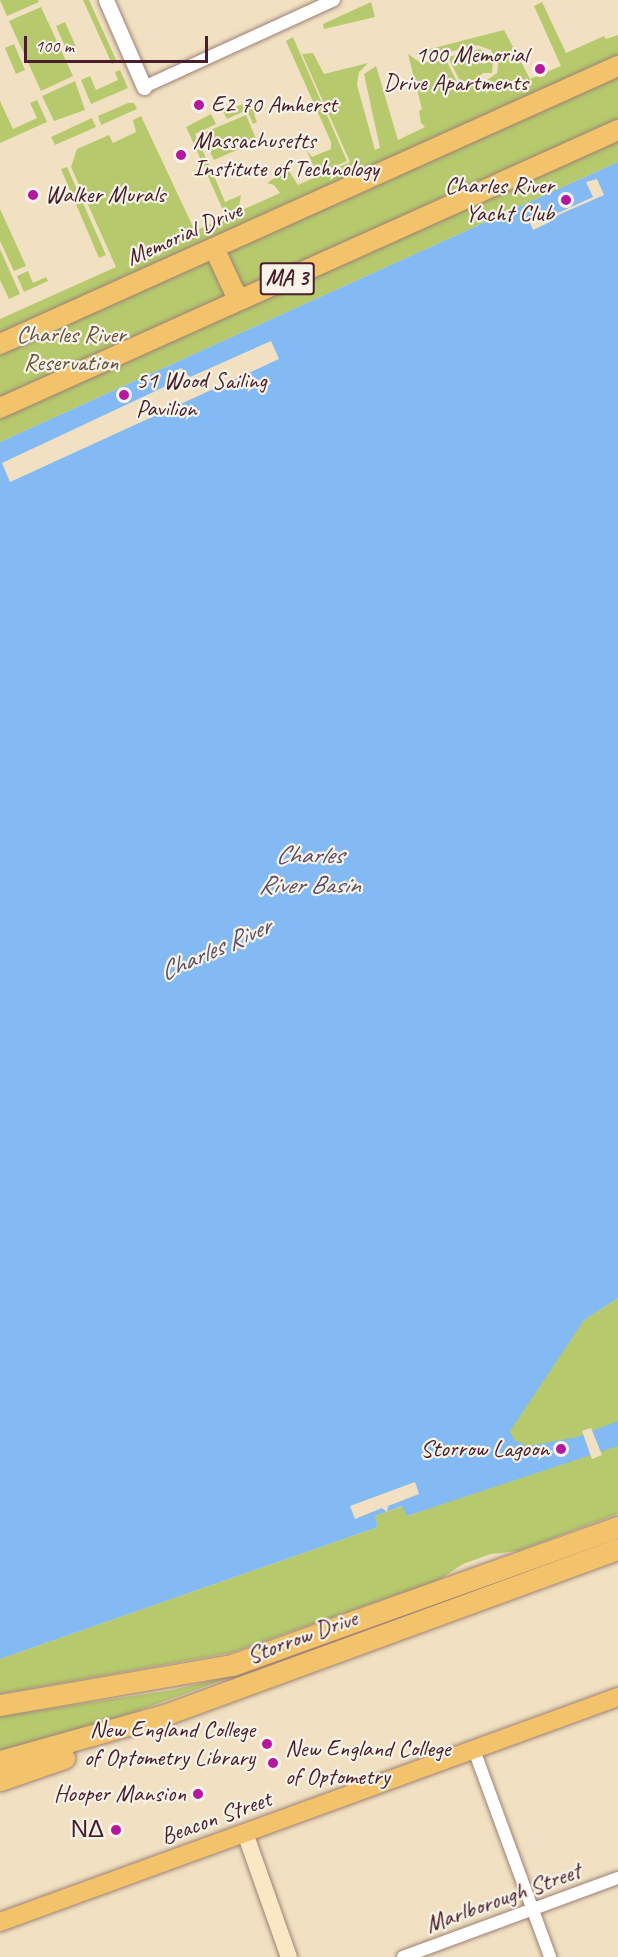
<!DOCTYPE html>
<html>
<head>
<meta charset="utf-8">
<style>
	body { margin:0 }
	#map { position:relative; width:618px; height:1957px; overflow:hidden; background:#f1e1c2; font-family:Caveat,sans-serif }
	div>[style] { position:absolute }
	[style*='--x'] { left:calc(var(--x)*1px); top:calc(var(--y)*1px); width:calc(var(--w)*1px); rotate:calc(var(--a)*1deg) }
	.green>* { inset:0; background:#b6ca6d }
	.water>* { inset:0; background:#83baf3 }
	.pier>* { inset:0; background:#f1e1c2 }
	.roads { filter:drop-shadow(0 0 2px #9e8076) drop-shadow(0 0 2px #9e8076) }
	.minor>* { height:12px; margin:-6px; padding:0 6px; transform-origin:6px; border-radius:6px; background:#fff }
	.tertiary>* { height:15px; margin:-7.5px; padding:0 7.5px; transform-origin:7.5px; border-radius:7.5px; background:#fff }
	.secondary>* { height:16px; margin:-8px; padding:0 8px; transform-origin:8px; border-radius:8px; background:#fae7c3 }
	.primary>* { height:18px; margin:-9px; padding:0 9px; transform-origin:9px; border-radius:9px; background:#f2c36a }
	.trunk>* { height:20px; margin:-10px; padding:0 10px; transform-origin:10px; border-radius:10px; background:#f2c36a }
	.motorway>* { height:21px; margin:-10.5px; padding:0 10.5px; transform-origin:10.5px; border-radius:10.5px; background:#f2c36a }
	.dots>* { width:16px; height:16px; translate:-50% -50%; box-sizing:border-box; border:3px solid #f7f3e8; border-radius:50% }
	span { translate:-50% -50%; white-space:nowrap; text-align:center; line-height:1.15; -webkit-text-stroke:4.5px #f7f3e8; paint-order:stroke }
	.shield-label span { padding:2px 4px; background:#f7f3e8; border:2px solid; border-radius:4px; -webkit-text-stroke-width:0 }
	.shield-label { font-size:22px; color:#4a1f2b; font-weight:700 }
	.poi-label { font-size:24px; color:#4a1f2b }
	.right { translate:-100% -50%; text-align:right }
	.left { translate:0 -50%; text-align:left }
	.street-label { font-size:24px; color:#4a1f2b }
	.park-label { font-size:24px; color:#6a523f }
	.water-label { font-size:26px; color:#5b4e67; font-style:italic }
	.scale { position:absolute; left:24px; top:36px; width:184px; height:27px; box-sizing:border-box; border:3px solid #4a1f2b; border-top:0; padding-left:8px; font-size:18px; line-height:21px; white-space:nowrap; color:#4a1f2b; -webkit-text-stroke:4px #f7f3e8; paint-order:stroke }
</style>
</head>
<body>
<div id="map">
	<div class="green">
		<div style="clip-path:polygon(0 0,38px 0,39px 2px,7px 16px)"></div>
		<div style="clip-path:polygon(83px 0,89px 0,117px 62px,112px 64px)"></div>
		<div style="clip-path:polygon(371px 2px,375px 17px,324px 29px,323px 24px)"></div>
		<div style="clip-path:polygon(542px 2px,566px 53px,604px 36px,606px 39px,618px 35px,618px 162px,0 442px,0 319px,116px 267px,71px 167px,77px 149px,109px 135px,113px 143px,136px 132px,133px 120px,141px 116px,195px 231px,226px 217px,207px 174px,212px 171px,225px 202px,241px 195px,238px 212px,280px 193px,274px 185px,267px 183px,279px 175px,289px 171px,298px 185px,350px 162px,302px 54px,313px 53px,324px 74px,368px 63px,359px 72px,357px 85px,375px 150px,380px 148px,364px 74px,376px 66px,398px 140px,425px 127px,421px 123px,419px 111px,422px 109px,408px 54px,421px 63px,446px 60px,457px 82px,477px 87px,497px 73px,498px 65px,491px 50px,477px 45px,425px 58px,418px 52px,504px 30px,530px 79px,561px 66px,534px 6px)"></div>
		<div style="clip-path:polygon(41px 7px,73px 76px,41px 91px,9px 21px)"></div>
		<div style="clip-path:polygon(65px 22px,76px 47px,67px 51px,56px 26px)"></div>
		<div style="clip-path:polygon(293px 37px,347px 161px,317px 174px,306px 149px,312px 157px,331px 149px,331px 142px,286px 41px)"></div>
		<div style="clip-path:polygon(14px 44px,25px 70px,16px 74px,5px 48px)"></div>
		<div style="clip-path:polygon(480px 49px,493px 61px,492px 73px,483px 73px,471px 84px,459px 79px,448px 57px)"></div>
		<div style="clip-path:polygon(120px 70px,128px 88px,91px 104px,81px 80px,90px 76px,96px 90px,118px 80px,115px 72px)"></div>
		<div style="clip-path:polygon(75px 81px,85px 110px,54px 121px,42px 96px)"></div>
		<div style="clip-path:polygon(258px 99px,263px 111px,254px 114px,257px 122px,253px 124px,247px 110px,227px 119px,223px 111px)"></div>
		<div style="clip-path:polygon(37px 100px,47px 122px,0 143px,0 101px,13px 129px,37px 118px,30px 103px)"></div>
		<div style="clip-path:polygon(128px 103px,134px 103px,137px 109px,101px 125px,98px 116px)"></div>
		<div style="clip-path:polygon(211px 114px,216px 124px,195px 134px,211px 169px,206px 171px,186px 127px)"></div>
		<div style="clip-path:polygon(246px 115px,257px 141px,214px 160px,201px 134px)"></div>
		<div style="clip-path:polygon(92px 118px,96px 127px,55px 145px,51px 137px)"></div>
		<div style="clip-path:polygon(67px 167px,106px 255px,99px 258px,61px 169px)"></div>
		<div style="clip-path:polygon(0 209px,26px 266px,14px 271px,0 241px)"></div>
		<div style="clip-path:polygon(0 249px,20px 294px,9px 299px,0 280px)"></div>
		<div style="clip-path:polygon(28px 271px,33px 283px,46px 277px,48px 281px,24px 292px,17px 276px)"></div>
		<div style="clip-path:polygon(618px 1298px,618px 1514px,518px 1551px,491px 1554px,463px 1564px,439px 1580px,230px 1653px,0 1694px,0 1659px,378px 1527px,375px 1516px,403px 1506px,407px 1516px,462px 1497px,584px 1320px)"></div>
		<div style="clip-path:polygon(240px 1674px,68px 1736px,0 1753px,0 1716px,172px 1690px)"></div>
	</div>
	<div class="water">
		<div style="clip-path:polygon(618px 162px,618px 1298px,584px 1320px,510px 1431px,514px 1440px,528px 1446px,577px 1437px,618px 1421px,618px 1446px,407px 1516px,402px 1506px,375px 1516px,378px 1527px,0 1659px,0 442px)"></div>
	</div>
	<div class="pier">
		<div style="clip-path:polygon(597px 179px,604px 195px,549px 219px,550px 222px,533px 230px,529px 220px,546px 213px,549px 217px,593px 197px,586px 182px)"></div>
		<div style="clip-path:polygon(271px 341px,279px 359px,10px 482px,2px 463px,179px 380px,175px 371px,181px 368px,190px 377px)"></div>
		<div style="clip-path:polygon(591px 1428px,602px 1455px,592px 1459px,582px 1431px)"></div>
		<div style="clip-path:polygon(415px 1482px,419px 1494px,388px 1506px,387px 1512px,382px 1508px,355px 1519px,350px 1506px)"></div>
	</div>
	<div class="roads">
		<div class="minor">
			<div style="--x:144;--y:87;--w:209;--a:-24.6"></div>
			<div style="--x:474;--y:1750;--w:221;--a:69.8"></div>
			<div style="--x:403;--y:1957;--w:229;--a:-20.2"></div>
		</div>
		<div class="tertiary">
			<div style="--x:106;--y:0;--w:95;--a:66.4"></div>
		</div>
		<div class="secondary">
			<div style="--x:245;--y:1833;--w:132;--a:70.5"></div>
		</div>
		<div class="primary">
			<div style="--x:0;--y:1922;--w:658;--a:-20.01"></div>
		</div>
		<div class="trunk">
			<div style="--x:214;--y:248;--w:47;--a:65.1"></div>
			<div style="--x:234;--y:291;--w:11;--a:45"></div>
			<div style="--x:0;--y:344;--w:678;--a:-24.22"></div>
			<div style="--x:0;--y:408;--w:678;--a:-24.22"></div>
		</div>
		<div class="motorway">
			<div style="--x:0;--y:1705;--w:235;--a:-9.8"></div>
			<div style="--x:232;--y:1665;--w:410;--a:-19.7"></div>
			<div style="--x:0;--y:1761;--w:170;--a:-15.7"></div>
			<div style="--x:164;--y:1715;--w:483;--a:-20.1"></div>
			<div style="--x:0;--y:1780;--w:68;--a:-19"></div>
		</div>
	</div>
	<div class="dots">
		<div style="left:540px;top:69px;background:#b5179e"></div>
		<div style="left:199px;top:105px;background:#b5179e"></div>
		<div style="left:181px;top:155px;background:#b5179e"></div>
		<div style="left:33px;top:195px;background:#b5179e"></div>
		<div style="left:566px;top:200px;background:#b5179e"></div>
		<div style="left:124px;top:395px;background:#b5179e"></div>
		<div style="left:561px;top:1449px;background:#b5179e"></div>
		<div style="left:267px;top:1744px;background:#b5179e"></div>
		<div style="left:273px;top:1763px;background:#b5179e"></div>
		<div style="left:198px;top:1794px;background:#b5179e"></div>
		<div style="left:116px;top:1830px;background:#b5179e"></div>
	</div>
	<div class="shield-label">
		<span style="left:287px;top:279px">MA 3</span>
	</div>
	<div class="poi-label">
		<span class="right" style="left:528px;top:69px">100 Memorial<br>Drive Apartments</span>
		<span class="left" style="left:211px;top:105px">E2 70 Amherst</span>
		<span class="left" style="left:193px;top:155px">Massachusetts<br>Institute of Technology</span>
		<span class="right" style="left:554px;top:200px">Charles River<br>Yacht Club</span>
		<span class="left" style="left:45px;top:195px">Walker Murals</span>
		<span class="left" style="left:136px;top:395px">51 Wood Sailing<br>Pavilion</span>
		<span class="right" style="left:549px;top:1449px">Storrow Lagoon</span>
		<span class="right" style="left:255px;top:1744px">New England College<br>of Optometry Library</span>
		<span class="left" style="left:285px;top:1763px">New England College<br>of Optometry</span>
		<span class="right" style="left:186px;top:1794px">Hooper Mansion</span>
		<span class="right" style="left:104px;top:1830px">ΝΔ</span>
	</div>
	<div class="street-label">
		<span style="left:184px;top:234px;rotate:-24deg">Memorial Drive</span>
		<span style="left:302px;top:1637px;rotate:-20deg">Storrow Drive</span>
		<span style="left:216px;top:1818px;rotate:-20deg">Beacon Street</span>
		<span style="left:503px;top:1898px;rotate:-20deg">Marlborough Street</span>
	</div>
	<div class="park-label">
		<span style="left:71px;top:349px">Charles River<br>Reservation</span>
	</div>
	<div class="water-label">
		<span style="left:309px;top:870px">Charles<br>River Basin</span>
		<span style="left:215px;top:949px;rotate:-24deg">Charles River</span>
	</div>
	<div class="scale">100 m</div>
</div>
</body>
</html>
